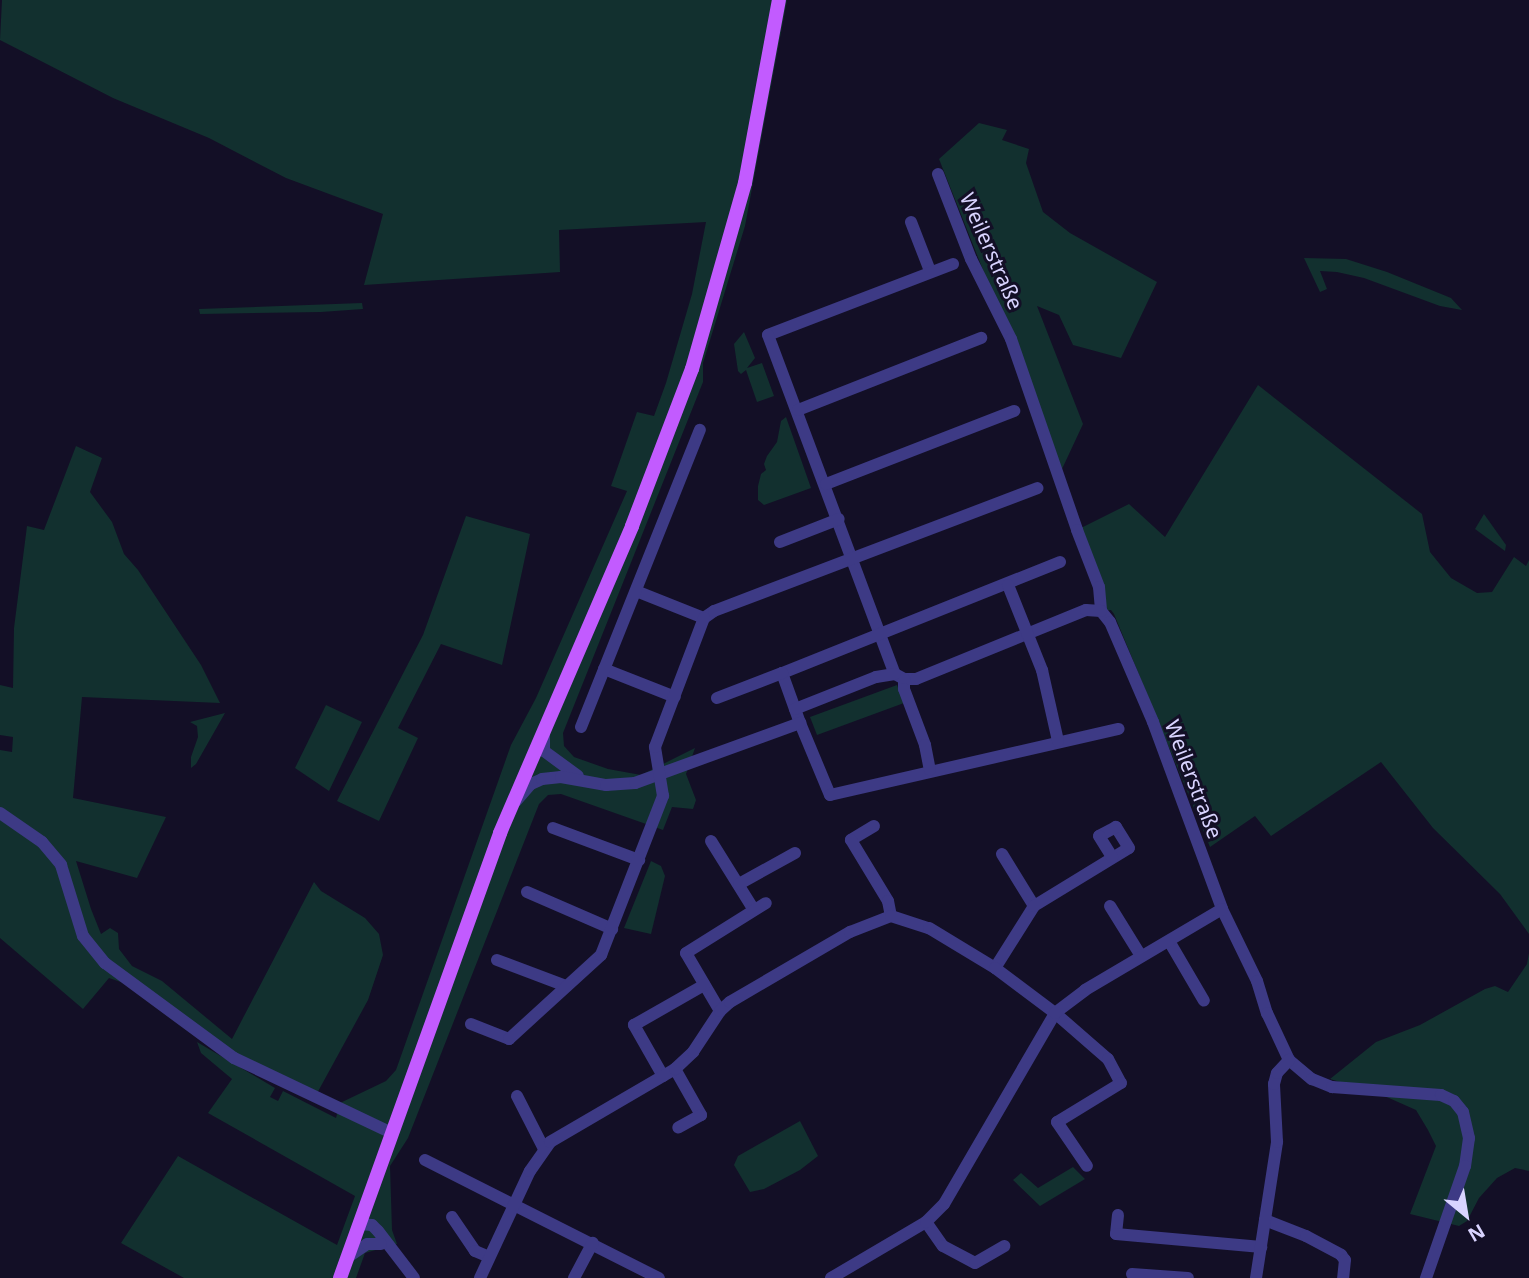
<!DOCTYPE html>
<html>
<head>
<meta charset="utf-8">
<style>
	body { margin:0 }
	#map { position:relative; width:1529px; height:1278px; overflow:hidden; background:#130f26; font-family:"Noto Sans",sans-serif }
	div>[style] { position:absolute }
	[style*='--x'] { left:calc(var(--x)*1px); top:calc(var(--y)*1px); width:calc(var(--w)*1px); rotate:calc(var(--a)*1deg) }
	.green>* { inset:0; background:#12302f }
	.minor>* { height:12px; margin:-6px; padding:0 6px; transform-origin:6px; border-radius:6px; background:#3d3a85 }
	.major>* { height:14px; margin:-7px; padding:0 7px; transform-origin:7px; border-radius:7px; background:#c25bff }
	span { translate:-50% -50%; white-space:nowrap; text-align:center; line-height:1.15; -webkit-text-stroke:6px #130f26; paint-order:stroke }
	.street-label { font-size:21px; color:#d9d4ff }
	.north { position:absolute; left:1431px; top:1180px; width:70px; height:70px; -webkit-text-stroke:5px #130f26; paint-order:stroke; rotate:150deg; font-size:19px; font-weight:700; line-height:28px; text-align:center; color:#d9d4ff }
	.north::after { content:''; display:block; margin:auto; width:24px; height:32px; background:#d9d4ff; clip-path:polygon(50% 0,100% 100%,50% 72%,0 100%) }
</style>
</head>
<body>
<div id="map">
	<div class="green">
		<div style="clip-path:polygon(2px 0,787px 0,745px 226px,703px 363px,703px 382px,563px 733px,564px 746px,574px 757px,608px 769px,641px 775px,695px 748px,686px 774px,696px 800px,693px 809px,672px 807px,663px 830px,561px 794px,548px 795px,539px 804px,408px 1138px,390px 1166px,392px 1230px,397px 1244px,365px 1253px,356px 1278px,184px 1278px,121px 1243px,178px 1156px,337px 1245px,355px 1196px,208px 1113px,232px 1079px,201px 1053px,197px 1042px,275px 1088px,270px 1097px,278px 1101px,283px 1091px,336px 1118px,340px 1103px,386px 1081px,396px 1070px,511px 745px,536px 698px,627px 491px,611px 486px,637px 412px,654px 416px,666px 383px,692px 294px,706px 222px,559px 230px,560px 272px,364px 285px,383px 214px,286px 178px,209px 138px,113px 98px,0 40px)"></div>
		<div style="clip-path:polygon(979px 123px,1007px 130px,1002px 140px,1029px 149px,1026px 163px,1043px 212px,1070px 233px,1157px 282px,1121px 358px,1073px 345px,1059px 315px,1037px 306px,1083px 424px,1062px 469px,939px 159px)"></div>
		<div style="clip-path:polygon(1304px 258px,1346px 259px,1387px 272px,1451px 298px,1462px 310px,1440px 306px,1364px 278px,1337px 272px,1320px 271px,1327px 289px,1320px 292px)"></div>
		<div style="clip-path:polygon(362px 303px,363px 309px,321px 312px,200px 314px,199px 309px)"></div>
		<div style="clip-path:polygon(744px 332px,755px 358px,747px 368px,762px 363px,774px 396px,757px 402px,746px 370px,741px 374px,738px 371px,734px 344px)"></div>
		<div style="clip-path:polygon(1258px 385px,1422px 514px,1430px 552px,1451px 578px,1477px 593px,1492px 592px,1514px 557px,1526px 566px,1529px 560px,1529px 934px,1500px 894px,1433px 828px,1381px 762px,1271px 836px,1255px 816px,1210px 847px,1114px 614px,1111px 610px,1101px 611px,1077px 530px,1129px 504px,1165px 537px)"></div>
		<div style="clip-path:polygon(786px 417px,811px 488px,764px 505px,758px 500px,758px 486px,761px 474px,766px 470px,764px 464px,767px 456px,777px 442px,781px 421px)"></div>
		<div style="clip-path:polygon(76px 446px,102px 458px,90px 492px,112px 522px,124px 554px,138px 570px,201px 665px,220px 703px,82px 697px,73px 798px,166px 817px,137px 878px,76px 861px,91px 909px,101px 934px,110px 928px,118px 933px,119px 949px,132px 966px,162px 981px,232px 1039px,314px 882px,321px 891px,365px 918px,379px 934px,383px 955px,368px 1000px,315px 1097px,274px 1079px,141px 989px,109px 978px,83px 1009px,0 938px,0 750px,12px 752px,13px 737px,0 735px,0 685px,13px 688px,14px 628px,27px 526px,44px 530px)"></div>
		<div style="clip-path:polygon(1484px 514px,1506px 545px,1505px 551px,1475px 529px)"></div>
		<div style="clip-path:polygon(466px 516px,530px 534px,502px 665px,441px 644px,398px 728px,418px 738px,379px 821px,337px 801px,423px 635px)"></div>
		<div style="clip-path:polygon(897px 685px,904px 703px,817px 735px,810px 717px)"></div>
		<div style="clip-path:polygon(326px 705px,362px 722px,329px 791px,295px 768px)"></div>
		<div style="clip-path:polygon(225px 713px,196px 764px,191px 768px,191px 757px,198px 737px,197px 726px,190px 722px)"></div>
		<div style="clip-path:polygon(651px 861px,661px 866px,665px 876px,651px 934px,624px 928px)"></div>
		<div style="clip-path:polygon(1529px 953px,1529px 1171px,1515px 1168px,1497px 1178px,1479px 1198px,1467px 1221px,1459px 1226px,1410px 1214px,1436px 1146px,1428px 1130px,1416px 1110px,1380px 1094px,1330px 1079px,1376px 1042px,1420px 1025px,1485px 989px,1495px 986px,1508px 992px,1527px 964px)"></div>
		<div style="clip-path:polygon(800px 1121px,818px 1156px,800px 1170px,764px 1189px,750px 1192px,734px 1165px,738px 1156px)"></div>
		<div style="clip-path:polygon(1073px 1167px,1085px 1179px,1040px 1206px,1013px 1180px,1021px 1173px,1038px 1188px)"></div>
	</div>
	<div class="minor">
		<div style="--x:938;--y:174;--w:91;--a:68.8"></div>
		<div style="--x:971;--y:259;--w:89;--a:63.4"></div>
		<div style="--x:1011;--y:339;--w:202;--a:70.9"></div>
		<div style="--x:1077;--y:530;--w:61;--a:68.9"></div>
		<div style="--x:1099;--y:587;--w:24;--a:85"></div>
		<div style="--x:1101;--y:611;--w:14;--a:51"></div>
		<div style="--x:1110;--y:622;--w:109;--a:66.7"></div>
		<div style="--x:1153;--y:722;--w:199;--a:69.7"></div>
		<div style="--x:1222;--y:909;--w:80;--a:64.1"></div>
		<div style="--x:1257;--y:981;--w:34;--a:73"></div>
		<div style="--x:1267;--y:1013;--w:52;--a:64.9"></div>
		<div style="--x:1289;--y:1060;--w:30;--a:40"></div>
		<div style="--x:1312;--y:1079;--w:22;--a:22"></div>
		<div style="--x:1332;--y:1087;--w:109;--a:4.2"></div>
		<div style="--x:1441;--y:1095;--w:14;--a:25"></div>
		<div style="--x:1454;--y:1101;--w:14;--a:51"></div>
		<div style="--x:1463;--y:1112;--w:27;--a:77"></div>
		<div style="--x:1469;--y:1138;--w:28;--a:98"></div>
		<div style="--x:1465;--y:1166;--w:119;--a:109.2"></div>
		<div style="--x:911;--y:222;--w:53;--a:68.8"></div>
		<div style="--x:953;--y:264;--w:198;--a:159"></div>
		<div style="--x:768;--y:335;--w:362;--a:69.5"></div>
		<div style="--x:895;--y:674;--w:10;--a:29"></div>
		<div style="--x:904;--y:679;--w:12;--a:0"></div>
		<div style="--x:916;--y:679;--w:183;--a:-22.1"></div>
		<div style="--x:1086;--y:610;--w:15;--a:4"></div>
		<div style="--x:798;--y:410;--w:197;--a:-21.5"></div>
		<div style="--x:826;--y:484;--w:202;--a:-21.2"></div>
		<div style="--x:780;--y:542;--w:63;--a:-21.3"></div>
		<div style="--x:1060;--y:562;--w:299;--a:158.2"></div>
		<div style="--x:782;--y:673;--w:53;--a:70.2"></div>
		<div style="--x:800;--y:723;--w:78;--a:67.4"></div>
		<div style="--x:830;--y:795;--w:296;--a:-12.9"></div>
		<div style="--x:1008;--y:585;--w:92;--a:68.2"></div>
		<div style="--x:1042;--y:670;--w:73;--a:77.3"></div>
		<div style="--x:636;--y:591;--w:73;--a:21.7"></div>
		<div style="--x:704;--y:618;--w:12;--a:-35"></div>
		<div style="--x:714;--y:611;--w:346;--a:-20.8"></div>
		<div style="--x:604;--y:669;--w:76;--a:21.5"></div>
		<div style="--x:904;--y:679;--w:10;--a:90"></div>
		<div style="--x:904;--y:689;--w:60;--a:69.4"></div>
		<div style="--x:925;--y:745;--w:25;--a:79"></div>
		<div style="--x:717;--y:698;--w:70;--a:-21"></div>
		<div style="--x:795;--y:709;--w:87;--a:-21.6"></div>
		<div style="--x:876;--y:677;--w:19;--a:-9"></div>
		<div style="--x:581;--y:727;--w:320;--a:-68.2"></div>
		<div style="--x:544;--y:735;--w:16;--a:90"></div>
		<div style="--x:544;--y:751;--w:42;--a:36.3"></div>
		<div style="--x:516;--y:801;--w:23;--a:-49"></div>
		<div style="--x:531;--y:784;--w:12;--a:-24"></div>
		<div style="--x:542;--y:779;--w:19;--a:-6"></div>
		<div style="--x:561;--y:777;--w:46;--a:10.1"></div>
		<div style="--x:606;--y:785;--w:29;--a:-4"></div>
		<div style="--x:635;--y:783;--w:176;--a:-20"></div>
		<div style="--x:0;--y:813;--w:51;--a:34.6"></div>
		<div style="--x:42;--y:842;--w:30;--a:50"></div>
		<div style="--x:61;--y:865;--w:74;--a:72.8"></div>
		<div style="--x:83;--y:936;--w:35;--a:51"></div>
		<div style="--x:105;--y:963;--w:160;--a:36.4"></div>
		<div style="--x:234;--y:1058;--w:175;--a:25.4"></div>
		<div style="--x:874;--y:826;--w:27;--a:149"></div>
		<div style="--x:851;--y:840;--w:71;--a:58.8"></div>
		<div style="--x:888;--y:901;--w:15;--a:79"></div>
		<div style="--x:553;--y:828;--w:92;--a:20.4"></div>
		<div style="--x:711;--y:841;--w:81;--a:58.1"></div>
		<div style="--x:1002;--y:854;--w:61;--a:58.4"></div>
		<div style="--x:739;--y:884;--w:64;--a:-29"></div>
		<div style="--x:527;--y:892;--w:93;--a:23.5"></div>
		<div style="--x:1110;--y:906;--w:59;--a:58.2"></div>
		<div style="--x:1169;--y:941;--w:69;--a:59.7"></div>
		<div style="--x:497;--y:960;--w:74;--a:20.6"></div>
		<div style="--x:995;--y:968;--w:73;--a:-57.8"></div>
		<div style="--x:1034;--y:906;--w:111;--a:-31.4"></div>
		<div style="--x:1129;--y:848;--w:25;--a:-122"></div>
		<div style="--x:1116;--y:827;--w:19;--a:152"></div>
		<div style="--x:1099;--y:836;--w:25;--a:58"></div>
		<div style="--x:720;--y:1011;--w:67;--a:-120.4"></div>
		<div style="--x:686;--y:953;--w:94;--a:-32"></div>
		<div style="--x:471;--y:1024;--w:41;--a:21.5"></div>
		<div style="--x:509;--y:1039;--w:125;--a:-42.4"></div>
		<div style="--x:601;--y:955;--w:171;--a:-68.7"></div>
		<div style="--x:663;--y:796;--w:50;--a:-99.3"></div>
		<div style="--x:655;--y:747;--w:138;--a:-69.2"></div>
		<div style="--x:675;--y:1069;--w:53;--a:60.5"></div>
		<div style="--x:701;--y:1115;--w:26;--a:151"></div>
		<div style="--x:663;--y:1076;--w:59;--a:-119.6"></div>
		<div style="--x:634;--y:1025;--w:81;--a:-29.7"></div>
		<div style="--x:517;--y:1096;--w:59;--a:63"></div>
		<div style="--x:425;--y:1160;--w:262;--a:26.8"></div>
		<div style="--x:1118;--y:1215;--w:19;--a:96"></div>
		<div style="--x:1116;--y:1234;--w:146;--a:5.1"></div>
		<div style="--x:452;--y:1217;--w:41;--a:55.9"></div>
		<div style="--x:475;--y:1251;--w:13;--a:23"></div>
		<div style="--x:1265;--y:1220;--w:44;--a:21.3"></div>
		<div style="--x:1306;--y:1236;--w:40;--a:28"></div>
		<div style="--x:1341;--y:1255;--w:6;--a:51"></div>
		<div style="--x:1345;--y:1260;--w:18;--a:96"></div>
		<div style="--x:926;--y:1222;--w:29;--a:55"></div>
		<div style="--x:943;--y:1246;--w:36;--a:28"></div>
		<div style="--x:975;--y:1263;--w:34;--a:-30"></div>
		<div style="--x:360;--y:1224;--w:12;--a:5"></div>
		<div style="--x:372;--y:1225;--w:8;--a:45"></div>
		<div style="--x:378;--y:1231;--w:59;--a:52.5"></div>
		<div style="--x:348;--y:1257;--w:23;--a:-34"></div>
		<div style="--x:367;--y:1244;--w:14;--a:0"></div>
		<div style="--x:1132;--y:1274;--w:56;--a:4.1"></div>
		<div style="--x:480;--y:1278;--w:118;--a:-65"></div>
		<div style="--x:530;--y:1171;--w:35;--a:-55"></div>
		<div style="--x:550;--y:1142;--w:145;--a:-30.3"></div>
		<div style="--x:675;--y:1069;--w:25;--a:-43"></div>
		<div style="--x:693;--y:1052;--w:49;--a:-56.6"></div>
		<div style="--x:720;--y:1011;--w:13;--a:-42"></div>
		<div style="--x:730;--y:1002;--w:139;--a:-30.3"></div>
		<div style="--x:850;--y:932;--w:44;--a:-21.3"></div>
		<div style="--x:891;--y:916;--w:40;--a:18"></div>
		<div style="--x:929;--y:928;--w:77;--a:31.2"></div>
		<div style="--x:995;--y:968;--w:75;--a:36.9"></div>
		<div style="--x:1055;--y:1013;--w:70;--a:41"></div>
		<div style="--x:1108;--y:1059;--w:27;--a:62"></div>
		<div style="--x:1121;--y:1083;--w:75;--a:148.6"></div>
		<div style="--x:1057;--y:1122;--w:53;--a:55.7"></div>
		<div style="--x:574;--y:1278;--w:40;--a:-62"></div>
		<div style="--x:831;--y:1278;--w:110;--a:-30.5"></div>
		<div style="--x:926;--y:1222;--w:25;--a:-45"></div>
		<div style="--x:944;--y:1204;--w:221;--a:-59.8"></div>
		<div style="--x:1055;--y:1013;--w:38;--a:-37"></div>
		<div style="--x:1085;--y:990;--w:159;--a:-30.6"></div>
		<div style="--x:1256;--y:1278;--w:138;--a:-81.2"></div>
		<div style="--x:1277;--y:1142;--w:58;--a:-93"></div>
		<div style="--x:1274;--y:1084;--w:11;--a:-75"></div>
		<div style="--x:1277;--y:1073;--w:18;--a:-47"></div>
	</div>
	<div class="major">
		<div style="--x:340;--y:1278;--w:473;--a:-70.2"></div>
		<div style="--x:500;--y:833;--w:334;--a:-66.7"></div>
		<div style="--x:632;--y:526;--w:168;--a:-69.1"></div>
		<div style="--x:692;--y:369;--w:193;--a:-74.1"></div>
		<div style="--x:745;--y:183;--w:186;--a:-79.5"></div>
	</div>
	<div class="street-label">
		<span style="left:992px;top:251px;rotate:66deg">Weilerstraße</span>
		<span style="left:1194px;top:779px;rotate:69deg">Weilerstraße</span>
	</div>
	<div class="north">N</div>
</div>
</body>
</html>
